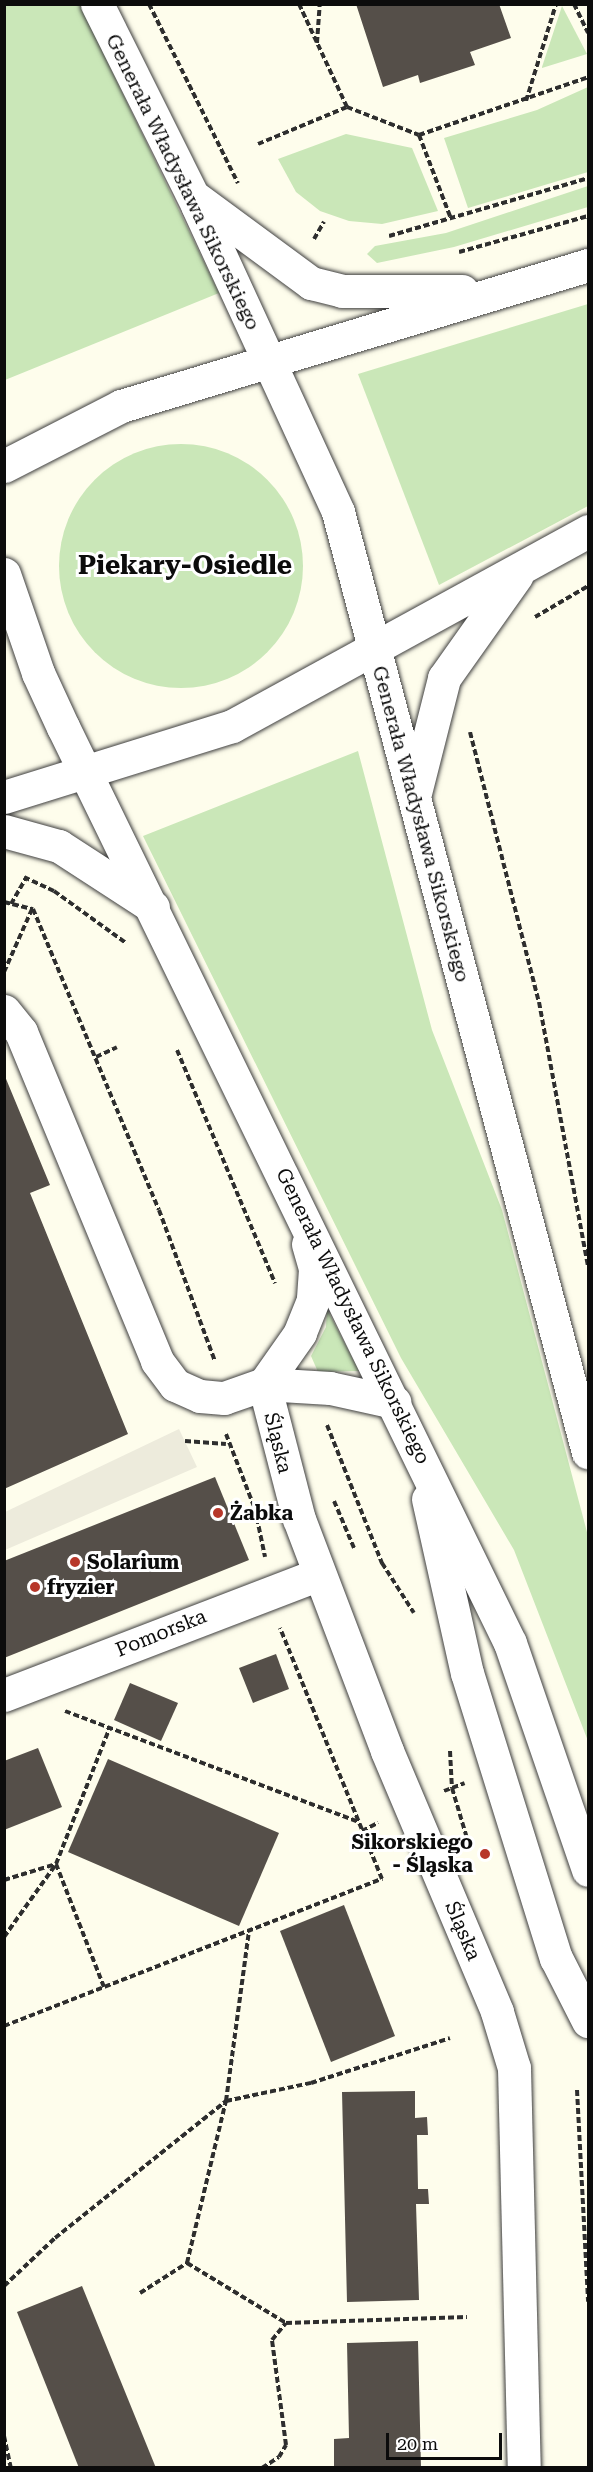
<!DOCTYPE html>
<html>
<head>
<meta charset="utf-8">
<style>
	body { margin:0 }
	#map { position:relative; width:593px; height:2472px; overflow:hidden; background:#fefdec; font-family:"Roboto Serif",serif }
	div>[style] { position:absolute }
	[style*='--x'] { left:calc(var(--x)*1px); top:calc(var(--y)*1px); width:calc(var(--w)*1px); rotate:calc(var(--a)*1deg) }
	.green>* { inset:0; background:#cae7b8 }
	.round { border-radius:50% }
	.plaza>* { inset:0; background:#edebdc }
	.building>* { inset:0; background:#554f49 }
	.path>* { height:4px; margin-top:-2px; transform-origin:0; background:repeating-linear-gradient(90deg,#2e2e2e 0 6px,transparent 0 9px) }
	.roads { filter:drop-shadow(0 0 2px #3f3f3f) drop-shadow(0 0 2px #3f3f3f) }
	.minor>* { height:33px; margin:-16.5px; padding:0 16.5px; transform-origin:16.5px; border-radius:16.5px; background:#fff }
	.dots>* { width:16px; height:16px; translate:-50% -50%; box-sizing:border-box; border:3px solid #fff; border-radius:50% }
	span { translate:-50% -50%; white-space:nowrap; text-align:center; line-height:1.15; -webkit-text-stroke:6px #fff; paint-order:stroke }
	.street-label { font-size:20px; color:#0c0c0c }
	.poi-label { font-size:20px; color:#0c0c0c; font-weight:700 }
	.left { translate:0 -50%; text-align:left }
	.right { translate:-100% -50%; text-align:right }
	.district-label { font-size:26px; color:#0c0c0c; font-weight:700 }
	.frame { position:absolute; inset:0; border:6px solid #0c0c0c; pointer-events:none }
	.scale { position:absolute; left:386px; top:2433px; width:116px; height:27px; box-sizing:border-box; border:3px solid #0c0c0c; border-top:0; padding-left:8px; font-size:18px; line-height:21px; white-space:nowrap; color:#0c0c0c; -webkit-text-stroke:4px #fff; paint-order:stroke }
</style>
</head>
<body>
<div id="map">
	<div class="green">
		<div style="clip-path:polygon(5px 5px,80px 5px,219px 293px,5px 380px)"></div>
		<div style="clip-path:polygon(562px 6px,587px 54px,542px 68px,542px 67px)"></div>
		<div style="clip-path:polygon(588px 87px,588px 172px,468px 208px,444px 138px,537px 110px)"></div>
		<div style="clip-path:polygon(346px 134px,412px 148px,438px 211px,382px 224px,349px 221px,320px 211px,296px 192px,278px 159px)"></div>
		<div style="clip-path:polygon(588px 186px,588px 207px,454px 247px,377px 263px,367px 254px,375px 246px,446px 233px)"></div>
		<div style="clip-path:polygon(588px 304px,588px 506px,439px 585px,358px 374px)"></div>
		<div class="round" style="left:59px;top:444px;width:244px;height:244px"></div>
		<div style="clip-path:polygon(358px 751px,432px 1030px,502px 1210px,588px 1536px,588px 1741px,514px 1550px,401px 1358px,143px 836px)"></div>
		<div style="clip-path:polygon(327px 1309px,359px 1371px,318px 1372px,311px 1356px,326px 1327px)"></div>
	</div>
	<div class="plaza">
		<div style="clip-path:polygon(179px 1429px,197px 1467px,5px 1550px,5px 1512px)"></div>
	</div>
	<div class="building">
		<div style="clip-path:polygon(356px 4px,499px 4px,511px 38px,470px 52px,475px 65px,420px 83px,418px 75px,383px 87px)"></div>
		<div style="clip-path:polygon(4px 1074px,50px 1185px,30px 1193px,128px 1434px,4px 1489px)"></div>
		<div style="clip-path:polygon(215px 1477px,249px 1560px,4px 1658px,4px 1561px)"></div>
		<div style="clip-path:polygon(276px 1654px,289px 1689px,253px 1703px,239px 1668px)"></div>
		<div style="clip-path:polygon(130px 1683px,178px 1703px,161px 1741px,114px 1720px)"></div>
		<div style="clip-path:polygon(38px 1748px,62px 1807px,4px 1830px,4px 1761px)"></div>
		<div style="clip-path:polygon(108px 1759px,279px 1833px,239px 1926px,68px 1852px)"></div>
		<div style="clip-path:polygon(344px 1905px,395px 2036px,331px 2062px,280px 1931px)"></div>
		<div style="clip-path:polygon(415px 2091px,415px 2118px,427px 2117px,428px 2135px,417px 2135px,418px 2189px,428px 2189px,429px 2204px,416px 2204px,419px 2300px,347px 2302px,342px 2092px)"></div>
		<div style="clip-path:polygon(82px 2286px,156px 2468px,79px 2468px,17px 2312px)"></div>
		<div style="clip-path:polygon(418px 2341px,421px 2468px,334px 2468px,334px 2439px,349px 2438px,347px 2343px)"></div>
	</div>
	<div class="path">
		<div style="--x:149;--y:4;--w:200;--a:63.6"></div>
		<div style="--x:574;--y:4;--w:32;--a:64"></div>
		<div style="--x:317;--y:43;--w:39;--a:-86"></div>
		<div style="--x:526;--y:101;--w:102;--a:-72.8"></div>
		<div style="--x:347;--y:107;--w:77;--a:21.3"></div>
		<div style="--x:419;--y:135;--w:90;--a:69.1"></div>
		<div style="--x:419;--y:135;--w:179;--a:-18.9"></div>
		<div style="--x:258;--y:144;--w:96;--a:-22.6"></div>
		<div style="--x:347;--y:107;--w:114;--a:-115"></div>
		<div style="--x:389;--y:236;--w:207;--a:-16.2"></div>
		<div style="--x:314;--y:239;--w:20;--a:-60"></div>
		<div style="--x:459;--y:252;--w:134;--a:-15.6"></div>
		<div style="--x:535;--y:617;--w:61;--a:-30.3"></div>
		<div style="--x:470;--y:732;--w:279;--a:75.7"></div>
		<div style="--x:539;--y:1002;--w:269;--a:79.5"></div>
		<div style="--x:24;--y:877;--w:33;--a:25"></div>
		<div style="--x:54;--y:891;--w:89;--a:35.8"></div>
		<div style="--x:4;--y:902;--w:30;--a:14"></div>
		<div style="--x:11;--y:904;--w:30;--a:-60"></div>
		<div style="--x:33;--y:909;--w:326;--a:67.3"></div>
		<div style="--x:159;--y:1210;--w:161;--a:69.7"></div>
		<div style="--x:4;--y:972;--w:69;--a:-66"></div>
		<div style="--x:177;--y:1050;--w:253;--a:67.2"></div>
		<div style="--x:96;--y:1057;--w:23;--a:-25"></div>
		<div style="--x:327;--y:1425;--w:149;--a:68.3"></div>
		<div style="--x:382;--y:1563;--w:59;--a:57.4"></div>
		<div style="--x:226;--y:1434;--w:80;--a:68.9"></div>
		<div style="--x:255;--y:1509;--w:49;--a:78.2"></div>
		<div style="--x:185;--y:1441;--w:41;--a:4.2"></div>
		<div style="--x:334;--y:1501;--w:51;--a:66.9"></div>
		<div style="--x:65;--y:1711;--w:313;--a:20.7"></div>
		<div style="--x:450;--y:1751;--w:37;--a:87"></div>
		<div style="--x:452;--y:1788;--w:59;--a:73.4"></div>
		<div style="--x:444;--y:1791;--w:22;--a:-21"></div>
		<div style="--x:362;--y:1831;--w:18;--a:-27"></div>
		<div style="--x:4;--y:1880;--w:54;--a:-17.1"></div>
		<div style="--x:56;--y:1864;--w:132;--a:68.7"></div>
		<div style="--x:4;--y:1937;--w:90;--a:-54.5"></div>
		<div style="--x:56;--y:1864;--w:147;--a:-68.5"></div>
		<div style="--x:4;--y:2026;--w:406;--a:-21.3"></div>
		<div style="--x:382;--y:1879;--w:271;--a:-112.1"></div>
		<div style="--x:577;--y:2090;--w:212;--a:87"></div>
		<div style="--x:187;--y:2263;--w:116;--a:31.2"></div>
		<div style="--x:4;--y:2286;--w:70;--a:-43.3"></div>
		<div style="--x:55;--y:2238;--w:219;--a:-38.7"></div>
		<div style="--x:226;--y:2101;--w:87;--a:-12"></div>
		<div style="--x:311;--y:2083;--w:146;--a:-17.9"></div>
		<div style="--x:140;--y:2293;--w:56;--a:-32.6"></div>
		<div style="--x:187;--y:2263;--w:167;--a:-76.5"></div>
		<div style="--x:226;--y:2101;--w:172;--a:-82.3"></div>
		<div style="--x:4;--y:2436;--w:33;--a:78"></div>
		<div style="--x:262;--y:2468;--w:20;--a:-33"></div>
		<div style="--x:279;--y:2457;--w:14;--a:-60"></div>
		<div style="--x:286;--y:2445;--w:106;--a:-97.6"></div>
		<div style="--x:272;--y:2340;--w:22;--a:-51"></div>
		<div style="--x:286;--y:2323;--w:181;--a:-1.9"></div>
	</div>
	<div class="roads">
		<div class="minor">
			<div style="--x:97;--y:4;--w:225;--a:63.5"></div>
			<div style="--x:197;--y:205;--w:338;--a:65.3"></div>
			<div style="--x:338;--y:512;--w:973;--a:75.11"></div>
			<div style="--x:197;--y:199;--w:142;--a:36.4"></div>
			<div style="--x:311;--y:283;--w:32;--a:14"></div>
			<div style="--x:342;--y:291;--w:120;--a:0"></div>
			<div style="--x:4;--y:466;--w:131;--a:-27.1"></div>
			<div style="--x:121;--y:406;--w:488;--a:-16.8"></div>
			<div style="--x:4;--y:574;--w:105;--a:71"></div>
			<div style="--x:38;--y:673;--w:60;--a:65.2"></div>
			<div style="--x:63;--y:727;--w:1019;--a:63.99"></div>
			<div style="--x:510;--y:1643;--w:240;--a:71"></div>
			<div style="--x:415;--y:793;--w:119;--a:-75.8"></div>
			<div style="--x:444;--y:678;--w:126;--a:-54.7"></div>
			<div style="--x:4;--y:797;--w:239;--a:-17.3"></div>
			<div style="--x:232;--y:726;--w:406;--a:-28.7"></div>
			<div style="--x:4;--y:831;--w:57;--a:15.3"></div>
			<div style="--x:59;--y:846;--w:112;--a:33"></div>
			<div style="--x:4;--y:1011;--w:27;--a:51"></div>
			<div style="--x:21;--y:1032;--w:356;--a:67.5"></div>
			<div style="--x:157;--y:1361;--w:30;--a:53"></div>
			<div style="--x:175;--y:1385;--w:27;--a:24"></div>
			<div style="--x:200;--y:1396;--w:24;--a:5"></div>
			<div style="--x:224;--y:1398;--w:42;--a:-19.3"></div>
			<div style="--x:264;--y:1384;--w:66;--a:3.5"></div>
			<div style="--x:330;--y:1388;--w:66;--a:12.3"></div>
			<div style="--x:308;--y:1244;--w:26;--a:74"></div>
			<div style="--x:315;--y:1269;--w:31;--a:94"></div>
			<div style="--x:313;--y:1300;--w:35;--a:112"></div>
			<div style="--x:300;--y:1333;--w:62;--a:125.2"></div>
			<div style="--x:264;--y:1384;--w:139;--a:75.5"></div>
			<div style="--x:299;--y:1519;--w:248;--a:69.2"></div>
			<div style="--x:387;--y:1751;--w:283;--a:67.1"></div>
			<div style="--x:497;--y:2012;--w:59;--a:73.1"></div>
			<div style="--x:514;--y:2068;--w:400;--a:88.6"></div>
			<div style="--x:428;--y:1499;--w:178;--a:77.4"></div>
			<div style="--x:467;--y:1673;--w:299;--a:72.7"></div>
			<div style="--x:556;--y:1958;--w:71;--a:63.1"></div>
			<div style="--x:4;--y:1695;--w:337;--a:-21"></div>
		</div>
	</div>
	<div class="dots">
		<div style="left:218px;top:1513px;background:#b7372a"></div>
		<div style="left:75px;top:1562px;background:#b7372a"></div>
		<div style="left:35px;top:1587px;background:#b7372a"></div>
		<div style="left:485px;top:1854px;background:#b7372a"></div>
	</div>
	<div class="street-label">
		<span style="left:183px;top:182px;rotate:64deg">Generała Władysława Sikorskiego</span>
		<span style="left:421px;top:824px;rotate:75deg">Generała Władysława Sikorskiego</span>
		<span style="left:353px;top:1316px;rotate:64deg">Generała Władysława Sikorskiego</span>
		<span style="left:278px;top:1443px;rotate:76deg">Śląska</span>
		<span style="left:161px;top:1633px;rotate:-22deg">Pomorska</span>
		<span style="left:463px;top:1931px;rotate:67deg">Śląska</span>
	</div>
	<div class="poi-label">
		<span class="left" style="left:230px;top:1513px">Żabka</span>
		<span class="left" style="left:87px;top:1562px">Solarium</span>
		<span class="left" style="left:47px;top:1587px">fryzier</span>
		<span class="right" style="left:473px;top:1854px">Sikorskiego<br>- Śląska</span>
	</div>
	<div class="district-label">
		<span style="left:185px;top:566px">Piekary-Osiedle</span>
	</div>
	<div class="frame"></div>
	<div class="scale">20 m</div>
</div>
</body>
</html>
